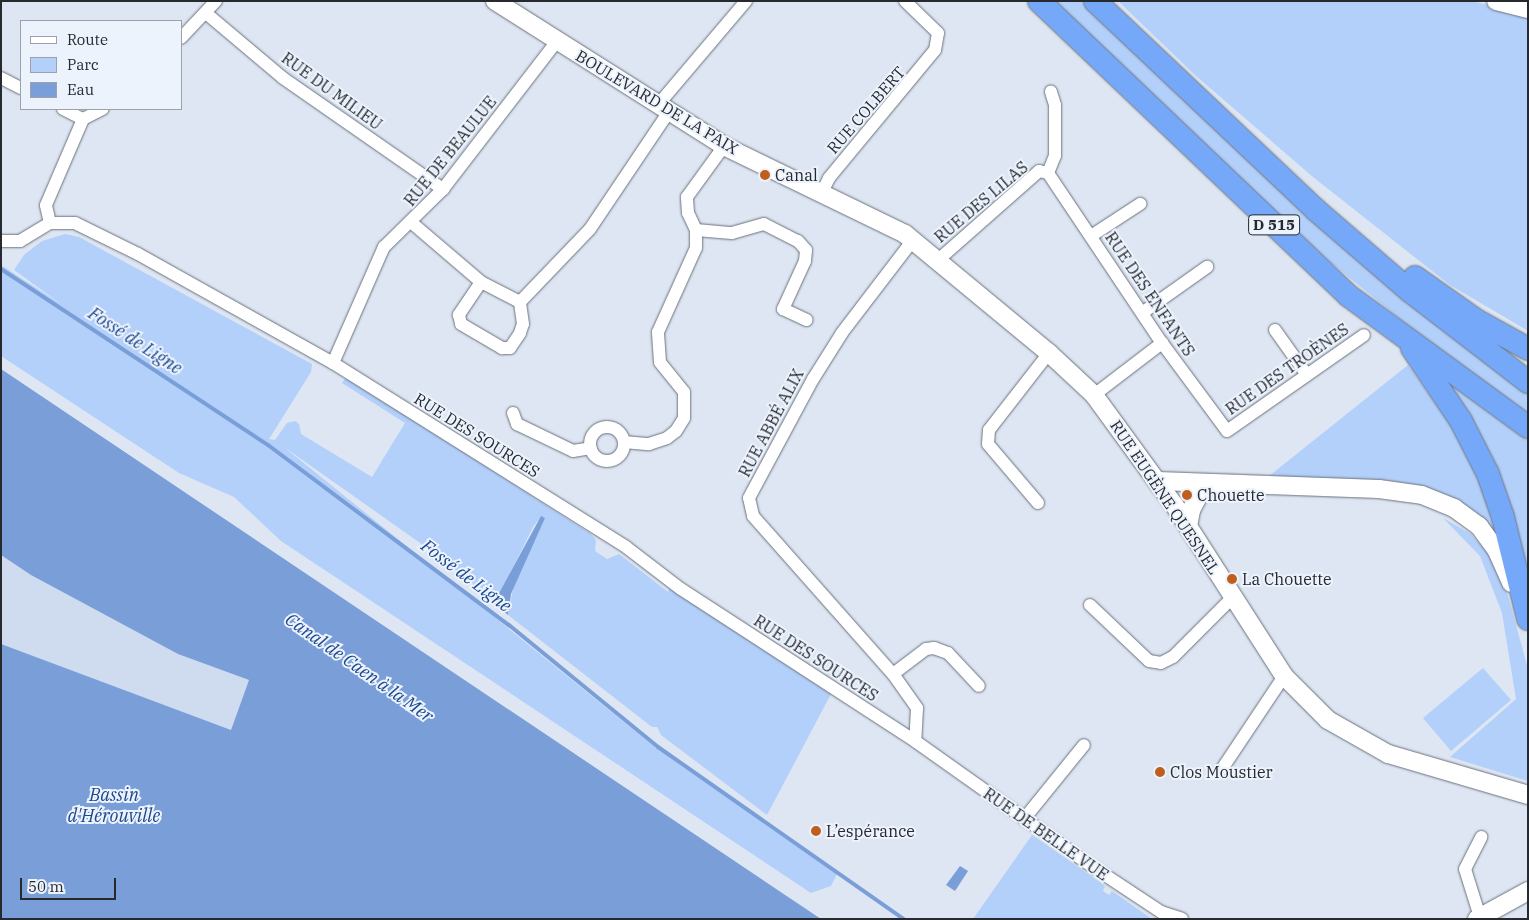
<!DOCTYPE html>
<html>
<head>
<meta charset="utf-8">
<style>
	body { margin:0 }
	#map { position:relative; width:1529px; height:920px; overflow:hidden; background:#dde6f2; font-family:"IBM Plex Serif",serif }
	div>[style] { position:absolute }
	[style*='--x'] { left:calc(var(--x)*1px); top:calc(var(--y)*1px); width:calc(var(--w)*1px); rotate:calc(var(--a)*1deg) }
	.built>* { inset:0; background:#cfdbee }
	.green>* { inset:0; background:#b3d0fb }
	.water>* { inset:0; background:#799ed8 }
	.stream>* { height:4px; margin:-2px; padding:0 2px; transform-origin:2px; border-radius:2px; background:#799ed8 }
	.roads { filter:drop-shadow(0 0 1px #6a717c) drop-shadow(0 0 1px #6a717c) }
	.street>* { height:12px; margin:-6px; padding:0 6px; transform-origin:6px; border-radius:6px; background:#fff }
	.street>.ring { margin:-6px; padding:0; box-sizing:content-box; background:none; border:12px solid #fff; border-radius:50% }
	.secondary>* { height:18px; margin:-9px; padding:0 9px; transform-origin:9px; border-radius:9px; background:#fff }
	.highway>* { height:22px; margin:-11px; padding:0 11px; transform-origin:11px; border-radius:11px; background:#75a8f9 }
	.dots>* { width:14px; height:14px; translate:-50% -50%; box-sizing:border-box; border:2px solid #ecf3fd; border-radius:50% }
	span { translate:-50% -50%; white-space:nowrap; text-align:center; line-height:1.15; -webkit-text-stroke:4px #ecf3fd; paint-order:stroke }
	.shield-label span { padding:1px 4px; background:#ecf3fd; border:1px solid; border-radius:4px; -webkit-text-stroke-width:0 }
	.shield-label { font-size:15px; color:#26292d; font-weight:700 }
	.street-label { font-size:16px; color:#26292d }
	.poi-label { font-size:16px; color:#26292d }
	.left { translate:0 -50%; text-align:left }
	.water-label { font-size:18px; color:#1b488e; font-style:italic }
	.frame { position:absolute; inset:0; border:2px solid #26292d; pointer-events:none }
	.legend { position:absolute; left:20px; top:20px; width:162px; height:90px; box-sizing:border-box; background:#ecf3fd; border:1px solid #9da2aa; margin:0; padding:6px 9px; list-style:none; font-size:15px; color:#26292d }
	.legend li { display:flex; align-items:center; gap:10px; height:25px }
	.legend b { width:25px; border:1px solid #9da2aa }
	.scale { position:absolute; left:20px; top:878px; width:96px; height:22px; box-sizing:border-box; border:2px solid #26292d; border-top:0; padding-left:6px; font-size:15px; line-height:18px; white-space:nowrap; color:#26292d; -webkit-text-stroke:4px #ecf3fd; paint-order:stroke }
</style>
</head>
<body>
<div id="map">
	<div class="built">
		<div style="clip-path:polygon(1px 555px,31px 575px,178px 654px,249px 680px,231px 730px,1px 644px)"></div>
	</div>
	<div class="green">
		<div style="clip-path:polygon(1050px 1px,1082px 1px,1258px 168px,1528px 391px,1528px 417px,1445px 356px,1329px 261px)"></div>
		<div style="clip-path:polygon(1118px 1px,1471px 1px,1528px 14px,1528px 331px,1450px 285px,1313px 177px,1196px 76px)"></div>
		<div style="clip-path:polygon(65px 234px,79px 237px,312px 364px,311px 372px,269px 439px,275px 440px,287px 423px,295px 421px,299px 424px,301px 434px,372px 477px,405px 423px,342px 383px,346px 377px,591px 534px,596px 540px,595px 551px,607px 559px,619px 554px,668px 592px,669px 588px,831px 694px,767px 815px,661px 735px,657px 727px,652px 727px,508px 615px,513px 589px,544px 518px,541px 517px,533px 527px,495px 604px,440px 557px,284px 447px,656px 748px,837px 874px,831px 886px,811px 893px,281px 541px,234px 497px,179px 473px,1px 356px,1px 265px,61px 304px,14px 270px,24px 255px,42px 241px)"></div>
		<div style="clip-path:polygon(1408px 365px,1458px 435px,1481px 483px,1498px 531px,1494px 532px,1477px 514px,1451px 497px,1414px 484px,1264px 480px)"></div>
		<div style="clip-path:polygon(1446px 381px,1528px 441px,1528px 587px)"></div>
		<div style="clip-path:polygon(1443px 518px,1471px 534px,1490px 555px,1504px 581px,1528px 669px,1528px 781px,1450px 757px,1516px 699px,1502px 613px,1480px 556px)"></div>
		<div style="clip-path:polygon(1483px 668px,1511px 700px,1451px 751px,1423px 718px)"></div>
		<div style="clip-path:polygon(1032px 835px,1105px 886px,1103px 891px,1109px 895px,1112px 891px,1152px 919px,973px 919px)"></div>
	</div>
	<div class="water">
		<div style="clip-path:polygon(1px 369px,821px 919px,1px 919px,1px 644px,231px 730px,249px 680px,178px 654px,31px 575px,1px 555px)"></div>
		<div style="clip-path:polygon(541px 516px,545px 518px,511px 594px,508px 615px,495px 604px,497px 597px)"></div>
		<div style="clip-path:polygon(960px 866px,968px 871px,955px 891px,946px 885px)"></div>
	</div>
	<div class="stream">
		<div style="--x:1;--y:269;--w:320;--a:33.4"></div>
		<div style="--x:268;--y:445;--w:301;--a:36.8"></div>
		<div style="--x:509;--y:625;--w:193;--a:39.3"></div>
		<div style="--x:658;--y:747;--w:300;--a:35"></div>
	</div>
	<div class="roads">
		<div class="street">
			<div style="--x:207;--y:14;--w:99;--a:40.1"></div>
			<div style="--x:283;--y:78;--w:195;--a:34.8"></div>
			<div style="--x:181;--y:38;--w:51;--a:-46.6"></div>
			<div style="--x:1;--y:78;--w:22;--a:27"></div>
			<div style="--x:657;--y:106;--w:138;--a:-49.7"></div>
			<div style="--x:63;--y:109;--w:22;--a:27"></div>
			<div style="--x:1048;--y:173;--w:205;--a:56.2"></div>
			<div style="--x:1162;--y:343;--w:109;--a:53.5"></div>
			<div style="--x:1227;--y:431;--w:167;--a:-35"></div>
			<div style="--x:1048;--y:173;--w:18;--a:-68"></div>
			<div style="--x:1055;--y:156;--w:51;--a:-90"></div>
			<div style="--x:1055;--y:105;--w:14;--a:-107"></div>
			<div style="--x:822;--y:192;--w:16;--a:-63"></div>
			<div style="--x:829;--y:178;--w:166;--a:-50.4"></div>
			<div style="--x:935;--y:50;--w:17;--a:-80"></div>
			<div style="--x:938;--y:33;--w:46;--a:-135.9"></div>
			<div style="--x:50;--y:223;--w:18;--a:-103"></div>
			<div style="--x:46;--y:205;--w:94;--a:-66.7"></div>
			<div style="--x:83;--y:119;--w:22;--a:-27"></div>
			<div style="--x:412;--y:223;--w:91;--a:40.5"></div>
			<div style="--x:481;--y:282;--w:44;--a:27.1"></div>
			<div style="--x:520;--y:302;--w:101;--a:-46.2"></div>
			<div style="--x:590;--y:229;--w:140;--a:-56.1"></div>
			<div style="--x:696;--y:230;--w:36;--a:5"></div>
			<div style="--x:732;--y:233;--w:33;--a:-16"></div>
			<div style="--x:764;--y:224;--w:38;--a:27"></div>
			<div style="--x:798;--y:241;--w:12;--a:48"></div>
			<div style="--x:806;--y:250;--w:11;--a:95"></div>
			<div style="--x:805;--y:261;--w:53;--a:114.6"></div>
			<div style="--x:783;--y:309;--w:26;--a:25"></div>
			<div style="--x:1091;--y:236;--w:59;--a:-33.1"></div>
			<div style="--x:913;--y:240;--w:117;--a:127.4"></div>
			<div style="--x:842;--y:333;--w:54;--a:122.2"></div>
			<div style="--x:813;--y:379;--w:135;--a:118.3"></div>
			<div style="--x:749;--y:498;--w:18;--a:77"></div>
			<div style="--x:753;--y:516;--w:211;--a:48.5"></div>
			<div style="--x:893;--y:674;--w:42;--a:54.8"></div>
			<div style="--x:917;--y:708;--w:33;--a:93"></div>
			<div style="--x:1;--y:241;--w:19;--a:0"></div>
			<div style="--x:20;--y:241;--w:35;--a:-31"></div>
			<div style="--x:50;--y:223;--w:25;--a:0"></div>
			<div style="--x:75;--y:223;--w:70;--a:26.2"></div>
			<div style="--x:138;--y:254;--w:223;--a:29.2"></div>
			<div style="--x:333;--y:363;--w:346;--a:32.1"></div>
			<div style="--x:626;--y:547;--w:69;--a:37.4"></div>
			<div style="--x:681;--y:589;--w:279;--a:33"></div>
			<div style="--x:915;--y:741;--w:222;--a:35.3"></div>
			<div style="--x:1096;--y:869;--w:78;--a:33.5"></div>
			<div style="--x:1161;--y:912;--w:22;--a:18"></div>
			<div style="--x:937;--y:261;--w:136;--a:-41.4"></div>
			<div style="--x:1039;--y:171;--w:9;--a:13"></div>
			<div style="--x:481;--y:282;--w:40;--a:124"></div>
			<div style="--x:459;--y:315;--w:9;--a:77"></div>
			<div style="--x:461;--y:324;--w:48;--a:30.3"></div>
			<div style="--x:502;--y:348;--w:8;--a:0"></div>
			<div style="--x:510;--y:348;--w:18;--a:-56"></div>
			<div style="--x:520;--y:333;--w:9;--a:-72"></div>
			<div style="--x:523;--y:324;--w:22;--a:-98"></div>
			<div style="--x:1142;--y:313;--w:80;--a:-35.3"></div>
			<div style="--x:1275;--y:330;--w:55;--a:54.6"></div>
			<div style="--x:333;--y:363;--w:127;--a:-66.3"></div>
			<div style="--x:384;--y:247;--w:83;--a:-44.5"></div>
			<div style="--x:443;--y:189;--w:187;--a:-52.4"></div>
			<div style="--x:1094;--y:395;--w:86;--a:-37.4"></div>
			<div style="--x:513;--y:413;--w:12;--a:70"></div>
			<div style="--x:517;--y:424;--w:62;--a:25.7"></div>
			<div style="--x:573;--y:451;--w:18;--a:-9"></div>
			<div class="ring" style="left:590px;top:427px;width:22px;height:22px"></div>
			<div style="--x:624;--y:442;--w:25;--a:5"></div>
			<div style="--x:649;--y:444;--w:19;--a:-18"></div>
			<div style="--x:667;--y:438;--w:11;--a:-38"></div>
			<div style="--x:676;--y:431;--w:15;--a:-58"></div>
			<div style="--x:684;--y:418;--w:26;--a:-90"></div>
			<div style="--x:684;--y:392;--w:38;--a:-129"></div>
			<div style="--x:660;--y:362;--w:30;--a:-94"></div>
			<div style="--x:658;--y:332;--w:92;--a:-65.7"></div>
			<div style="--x:696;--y:248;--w:18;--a:-90"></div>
			<div style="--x:696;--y:230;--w:19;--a:-115"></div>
			<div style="--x:688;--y:213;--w:16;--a:-94"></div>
			<div style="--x:687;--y:197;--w:63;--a:-54"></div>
			<div style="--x:1038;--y:503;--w:77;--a:-130.3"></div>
			<div style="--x:988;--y:444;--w:14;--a:-86"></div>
			<div style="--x:989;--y:430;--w:98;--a:-52.1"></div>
			<div style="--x:1090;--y:605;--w:81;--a:43.5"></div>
			<div style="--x:1149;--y:661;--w:12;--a:9"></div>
			<div style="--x:1161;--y:663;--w:13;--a:-27"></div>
			<div style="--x:1173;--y:657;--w:83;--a:-45"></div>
			<div style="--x:893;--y:674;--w:41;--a:-37.1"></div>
			<div style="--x:926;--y:649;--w:8;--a:-7"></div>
			<div style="--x:934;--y:648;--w:15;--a:20"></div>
			<div style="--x:948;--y:653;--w:45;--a:46.8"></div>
			<div style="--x:1222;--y:769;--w:112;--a:-56.3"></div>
			<div style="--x:1024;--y:819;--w:95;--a:-51"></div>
			<div style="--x:1480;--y:917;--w:50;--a:-107.4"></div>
			<div style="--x:1465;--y:869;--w:36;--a:-63"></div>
		</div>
		<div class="secondary">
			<div style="--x:495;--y:1;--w:271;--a:32.3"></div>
			<div style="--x:724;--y:146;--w:201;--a:25.9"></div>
			<div style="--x:905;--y:234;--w:187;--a:39.6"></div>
			<div style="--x:1049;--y:353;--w:62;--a:43"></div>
			<div style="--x:1094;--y:395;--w:137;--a:53.9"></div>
			<div style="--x:1175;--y:506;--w:202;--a:57.3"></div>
			<div style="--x:1284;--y:676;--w:62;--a:45"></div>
			<div style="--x:1328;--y:720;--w:69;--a:29.5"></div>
			<div style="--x:1388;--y:754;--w:146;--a:16.3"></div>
			<div style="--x:1496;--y:1;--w:33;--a:14"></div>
			<div style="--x:1158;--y:481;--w:221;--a:2.1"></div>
			<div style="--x:1379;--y:489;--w:43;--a:7.9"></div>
			<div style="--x:1422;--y:495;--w:35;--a:22"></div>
			<div style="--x:1454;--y:508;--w:31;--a:36"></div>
			<div style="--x:1479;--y:526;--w:31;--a:54"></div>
			<div style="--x:1497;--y:551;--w:35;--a:66"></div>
			<div style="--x:1188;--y:526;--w:16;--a:-79"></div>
			<div style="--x:1191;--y:510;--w:30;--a:-62"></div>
			<div style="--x:1477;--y:919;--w:58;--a:-28.8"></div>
		</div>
		<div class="highway">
			<div style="--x:1039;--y:1;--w:428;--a:43.6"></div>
			<div style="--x:1349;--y:296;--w:222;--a:36.2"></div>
			<div style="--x:1095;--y:1;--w:304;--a:43.4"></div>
			<div style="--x:1316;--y:210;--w:124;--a:40.8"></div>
			<div style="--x:1410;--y:291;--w:149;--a:37.6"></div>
			<div style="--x:1415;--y:277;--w:75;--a:35.2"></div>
			<div style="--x:1476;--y:320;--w:60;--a:29.1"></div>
			<div style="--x:1412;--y:348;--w:88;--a:56.1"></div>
			<div style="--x:1461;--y:421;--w:59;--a:63"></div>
			<div style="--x:1488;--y:474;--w:46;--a:70.8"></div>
			<div style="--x:1503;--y:517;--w:105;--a:76.2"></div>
		</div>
	</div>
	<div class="dots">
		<div style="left:765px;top:175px;background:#bf5e1d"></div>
		<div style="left:1187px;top:495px;background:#bf5e1d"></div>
		<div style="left:1232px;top:579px;background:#bf5e1d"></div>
		<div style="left:1160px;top:772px;background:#bf5e1d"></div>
		<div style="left:816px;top:831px;background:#bf5e1d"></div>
	</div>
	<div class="shield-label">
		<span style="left:1274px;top:225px">D 515</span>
	</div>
	<div class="street-label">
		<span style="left:332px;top:91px;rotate:36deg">RUE DU MILIEU</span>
		<span style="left:657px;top:102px;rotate:31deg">BOULEVARD DE LA PAIX</span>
		<span style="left:866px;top:110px;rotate:-49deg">RUE COLBERT</span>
		<span style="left:450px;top:151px;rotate:-51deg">RUE DE BEAULUE</span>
		<span style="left:981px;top:202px;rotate:-40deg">RUE DES LILAS</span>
		<span style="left:1150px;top:294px;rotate:56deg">RUE DES ENFANTS</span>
		<span style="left:1287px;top:369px;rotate:-35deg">RUE DES TROÈNES</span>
		<span style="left:771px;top:423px;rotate:-62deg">RUE ABBÉ ALIX</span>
		<span style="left:477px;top:435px;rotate:32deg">RUE DES SOURCES</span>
		<span style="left:1165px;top:497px;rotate:56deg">RUE EUGÈNE QUESNEL</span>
		<span style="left:816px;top:658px;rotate:33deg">RUE DES SOURCES</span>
		<span style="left:1046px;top:834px;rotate:35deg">RUE DE BELLE VUE</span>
	</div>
	<div class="poi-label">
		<span class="left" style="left:775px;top:175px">Canal</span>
		<span class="left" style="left:1197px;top:495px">Chouette</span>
		<span class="left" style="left:1242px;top:579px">La Chouette</span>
		<span class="left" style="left:1170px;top:772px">Clos Moustier</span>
		<span class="left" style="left:826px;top:831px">L’espérance</span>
	</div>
	<div class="water-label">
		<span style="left:135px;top:341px;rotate:33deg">Fossé de Ligne</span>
		<span style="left:466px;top:576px;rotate:37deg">Fossé de Ligne</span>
		<span style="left:359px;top:668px;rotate:35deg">Canal de Caen à la Mer</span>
		<span style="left:114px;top:806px">Bassin<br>d'Hérouville</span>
	</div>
	<div class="frame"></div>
	<ul class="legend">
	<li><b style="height:6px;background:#fff"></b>Route</li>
	<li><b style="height:14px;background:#b3d0fb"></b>Parc</li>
	<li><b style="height:14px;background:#799ed8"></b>Eau</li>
	</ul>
	<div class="scale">50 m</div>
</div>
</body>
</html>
